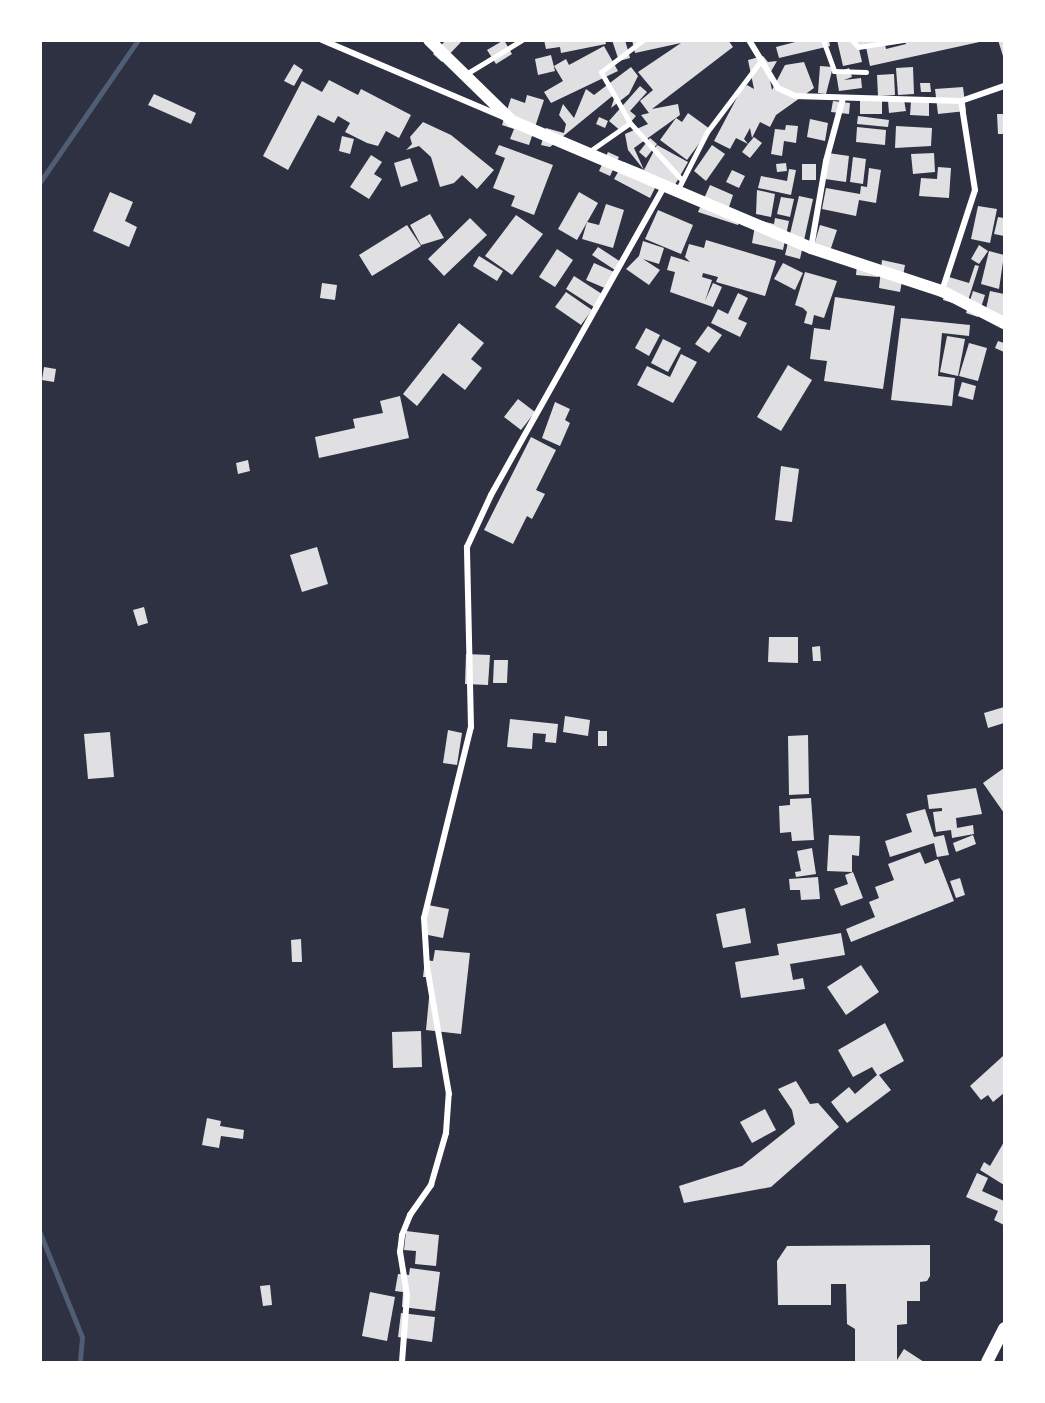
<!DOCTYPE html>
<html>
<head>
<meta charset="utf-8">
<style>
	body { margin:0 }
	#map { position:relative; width:1045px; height:1403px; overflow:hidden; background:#2d3142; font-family:"Asap Condensed",sans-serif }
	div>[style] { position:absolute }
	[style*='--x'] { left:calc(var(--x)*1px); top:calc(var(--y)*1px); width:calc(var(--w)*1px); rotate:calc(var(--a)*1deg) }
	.stream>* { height:5px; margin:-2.5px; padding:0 2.5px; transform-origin:2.5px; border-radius:2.5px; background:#4f5d75 }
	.building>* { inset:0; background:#e0e0e3 }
	.pedestrian>* { height:5px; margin:-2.5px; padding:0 2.5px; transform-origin:2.5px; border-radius:2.5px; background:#fff }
	.minor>* { height:6px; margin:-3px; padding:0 3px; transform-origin:3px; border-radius:3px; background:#fff }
	.secondary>* { height:12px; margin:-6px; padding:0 6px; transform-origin:6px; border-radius:6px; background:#fff }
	span { translate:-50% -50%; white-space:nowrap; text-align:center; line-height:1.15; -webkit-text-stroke:5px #fff; paint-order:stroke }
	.frame { position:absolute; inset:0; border:42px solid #fff; pointer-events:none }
</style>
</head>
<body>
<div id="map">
	<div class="stream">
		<div style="--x:40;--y:182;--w:173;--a:-55.4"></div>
		<div style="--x:40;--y:1233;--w:112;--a:68"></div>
		<div style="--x:82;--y:1337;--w:25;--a:95"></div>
	</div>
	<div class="building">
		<div style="clip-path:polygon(446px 40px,463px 40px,442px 62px,433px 54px)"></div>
		<div style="clip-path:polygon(504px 40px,512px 54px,496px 64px,487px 50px)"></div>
		<div style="clip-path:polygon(544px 40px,605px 40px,606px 44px,561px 53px,560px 47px,546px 49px)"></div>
		<div style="clip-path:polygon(612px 40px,625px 40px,630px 58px,619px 61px)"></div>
		<div style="clip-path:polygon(632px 40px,728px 40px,733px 47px,652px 109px,678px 104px,680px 115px,634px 148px,644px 170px,657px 145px,688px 162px,672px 190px,658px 182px,650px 198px,614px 179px,624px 162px,644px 170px,628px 150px,625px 134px,648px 124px,641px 115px,649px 113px,640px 101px,653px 90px,638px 72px,681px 43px,635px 53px)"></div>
		<div style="clip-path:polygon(803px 40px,829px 40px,830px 46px,779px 58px,776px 47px)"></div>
		<div style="clip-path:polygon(837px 40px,884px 40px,886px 49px,906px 44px,905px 40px,984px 41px,870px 66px,866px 47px,859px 49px,862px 62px,843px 66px)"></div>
		<div style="clip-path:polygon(998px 40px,1004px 40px,1004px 55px,1003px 56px)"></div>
		<div style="clip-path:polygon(604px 46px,618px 71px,551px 103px,544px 92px,563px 81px,554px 66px,566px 59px,569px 65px)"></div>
		<div style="clip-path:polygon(551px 55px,555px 71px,538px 75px,535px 59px)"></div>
		<div style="clip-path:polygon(763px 56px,768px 62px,777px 61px,769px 75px,772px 90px,785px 65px,804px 62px,814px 88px,776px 115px,770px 127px,760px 122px,752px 138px,750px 128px,744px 139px,748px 144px,754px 137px,762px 143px,750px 158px,742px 152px,748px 144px,736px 138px,730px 149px,714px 141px,741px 90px,747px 85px,754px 89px,748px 60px)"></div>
		<div style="clip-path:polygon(294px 64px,303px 70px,294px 86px,284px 81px)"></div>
		<div style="clip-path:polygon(820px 66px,833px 67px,826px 94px,818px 93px)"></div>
		<div style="clip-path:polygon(631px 67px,638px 76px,629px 94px,611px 108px,616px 93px,550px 147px,541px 145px,546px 128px,564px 133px,566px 124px,559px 115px,563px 104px,574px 118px,586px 89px,594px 95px)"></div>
		<div style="clip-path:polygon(913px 67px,914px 94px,898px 95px,896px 68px)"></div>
		<div style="clip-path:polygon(849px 68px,852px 77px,844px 80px,861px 78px,862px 88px,839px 91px,836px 73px)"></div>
		<div style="clip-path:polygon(894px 74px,895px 95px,878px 96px,877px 75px)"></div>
		<div style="clip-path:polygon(329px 80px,358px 95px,361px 89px,411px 115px,399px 138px,386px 131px,378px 146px,367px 143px,345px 132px,350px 123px,338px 116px,334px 123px,318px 115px,288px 170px,263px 156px,302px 81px,322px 92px)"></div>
		<div style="clip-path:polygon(920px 83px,930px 83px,931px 92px,921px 92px)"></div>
		<div style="clip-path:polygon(640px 86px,647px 92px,630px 111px,636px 116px,622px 132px,609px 121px)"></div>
		<div style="clip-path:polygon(963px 87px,966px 111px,938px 114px,935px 89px)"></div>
		<div style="clip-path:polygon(154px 94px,196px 113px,191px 124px,148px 105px)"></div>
		<div style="clip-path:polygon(527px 95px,544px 100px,529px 145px,510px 139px,514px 129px,502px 125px,511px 98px,525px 103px)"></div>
		<div style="clip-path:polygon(860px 97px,882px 97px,882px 114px,860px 114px)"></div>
		<div style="clip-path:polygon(904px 100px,906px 111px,889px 113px,888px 101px)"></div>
		<div style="clip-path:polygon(929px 100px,929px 116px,910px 115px,911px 101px)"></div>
		<div style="clip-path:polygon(833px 101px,850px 103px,849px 114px,831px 112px)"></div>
		<div style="clip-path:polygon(688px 113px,710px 129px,687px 160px,660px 140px,676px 118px,682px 122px)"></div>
		<div style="clip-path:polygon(997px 114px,1004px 114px,1004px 134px,998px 134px)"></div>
		<div style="clip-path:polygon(858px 116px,889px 120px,888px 127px,857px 124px)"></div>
		<div style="clip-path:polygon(599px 117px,608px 121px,605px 128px,596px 124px)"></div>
		<div style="clip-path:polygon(810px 119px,828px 123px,825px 141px,807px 137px)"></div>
		<div style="clip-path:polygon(423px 122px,451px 135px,494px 170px,477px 189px,462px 175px,454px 183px,440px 187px,431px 157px,419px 146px,406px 150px,412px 144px,410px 137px)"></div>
		<div style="clip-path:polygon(786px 125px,798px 126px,796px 143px,784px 141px,782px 156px,771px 154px,775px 129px,785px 130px)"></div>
		<div style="clip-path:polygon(896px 126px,932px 128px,931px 146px,895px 148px)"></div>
		<div style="clip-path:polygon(857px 127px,886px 130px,885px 145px,856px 142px)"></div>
		<div style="clip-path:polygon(342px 136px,354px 139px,350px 154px,339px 151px)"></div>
		<div style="clip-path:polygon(650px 138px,657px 144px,646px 158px,639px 152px)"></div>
		<div style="clip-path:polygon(499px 145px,553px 165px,534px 215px,511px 206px,515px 196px,493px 188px,505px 158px,495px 154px)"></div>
		<div style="clip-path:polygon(712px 145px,725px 154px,706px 181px,694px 171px)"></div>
		<div style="clip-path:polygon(608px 152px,619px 157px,610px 176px,599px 171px)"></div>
		<div style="clip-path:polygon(828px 153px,849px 156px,846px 182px,825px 179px)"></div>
		<div style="clip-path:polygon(934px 153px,935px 172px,913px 174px,911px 154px)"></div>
		<div style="clip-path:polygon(371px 155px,382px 162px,374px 174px,382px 179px,369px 199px,350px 187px)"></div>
		<div style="clip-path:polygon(853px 157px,866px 159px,863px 184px,850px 182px)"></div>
		<div style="clip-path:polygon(410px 158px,418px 181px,401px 187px,394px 163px)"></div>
		<div style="clip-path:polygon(786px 163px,787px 171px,777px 172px,776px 164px)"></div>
		<div style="clip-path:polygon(802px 164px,816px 164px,816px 180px,802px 180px)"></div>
		<div style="clip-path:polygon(938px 167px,951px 168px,949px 198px,919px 196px,921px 178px,937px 179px)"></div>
		<div style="clip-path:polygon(869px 168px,881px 170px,876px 203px,859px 200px,856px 216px,822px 209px,826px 188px,860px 194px,861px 186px,867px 187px)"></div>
		<div style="clip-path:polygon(789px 169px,796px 170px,791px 195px,758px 188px,761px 176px,787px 181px)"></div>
		<div style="clip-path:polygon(732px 170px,745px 176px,739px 188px,726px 182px)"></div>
		<div style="clip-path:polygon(710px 185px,733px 195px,728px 210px,742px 214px,738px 225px,698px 212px)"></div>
		<div style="clip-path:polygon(757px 190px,775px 194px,771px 217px,756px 214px)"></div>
		<div style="clip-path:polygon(110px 192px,133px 202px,125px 221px,137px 227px,129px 247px,93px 231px)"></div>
		<div style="clip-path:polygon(579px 192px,598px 203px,577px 240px,558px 229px)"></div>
		<div style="clip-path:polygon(799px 196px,813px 199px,800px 259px,785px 255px)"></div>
		<div style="clip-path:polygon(781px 197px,794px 199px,790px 217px,777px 214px)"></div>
		<div style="clip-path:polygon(606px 204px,624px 210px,613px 248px,582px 239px,587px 222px,599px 225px)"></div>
		<div style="clip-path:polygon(978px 206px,997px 209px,990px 243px,971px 239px)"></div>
		<div style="clip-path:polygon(658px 210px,693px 225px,681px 254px,645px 239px)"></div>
		<div style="clip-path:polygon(430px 214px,444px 238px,421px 245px,410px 225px)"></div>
		<div style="clip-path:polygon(516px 215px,543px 234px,512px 275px,485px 256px)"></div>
		<div style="clip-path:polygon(998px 217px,1004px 218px,1004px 236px,994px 234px)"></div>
		<div style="clip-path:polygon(470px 218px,487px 235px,444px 276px,428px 259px)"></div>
		<div style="clip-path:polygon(775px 218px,789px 221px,783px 250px,752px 243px,756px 220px,774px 224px)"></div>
		<div style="clip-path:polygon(407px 225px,421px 246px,372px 276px,359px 255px)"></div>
		<div style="clip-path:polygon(820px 225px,837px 230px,829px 254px,813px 249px)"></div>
		<div style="clip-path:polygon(706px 240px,776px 261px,765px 296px,716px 282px,718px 277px,703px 273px,702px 277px,712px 280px,705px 301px,713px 283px,722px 287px,713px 307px,670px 292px,675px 272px,667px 270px,671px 256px,690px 262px,685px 257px,689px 244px,704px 248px)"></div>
		<div style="clip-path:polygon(643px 241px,664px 248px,659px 264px,643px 259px,660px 270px,649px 285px,626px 269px,639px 256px)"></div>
		<div style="clip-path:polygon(979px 245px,988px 251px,979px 264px,971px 259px)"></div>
		<div style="clip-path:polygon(598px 247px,621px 262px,615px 270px,592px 255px)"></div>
		<div style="clip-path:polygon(557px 249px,573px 260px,555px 287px,539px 277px)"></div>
		<div style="clip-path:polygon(989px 251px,1004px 255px,999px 289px,981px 284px)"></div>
		<div style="clip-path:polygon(479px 256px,503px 271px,497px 281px,473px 266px)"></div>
		<div style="clip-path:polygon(882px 260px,905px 265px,900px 292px,879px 288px)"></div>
		<div style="clip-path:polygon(594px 263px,614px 272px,607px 289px,586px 280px)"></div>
		<div style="clip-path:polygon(783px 263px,803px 273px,795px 290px,774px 279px)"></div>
		<div style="clip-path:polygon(857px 264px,879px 266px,878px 277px,856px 275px)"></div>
		<div style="clip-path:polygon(975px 265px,979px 266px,966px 307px,943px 300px,949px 277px,969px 283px)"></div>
		<div style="clip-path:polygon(805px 272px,837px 281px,824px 318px,814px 315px,812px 325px,804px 323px,807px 312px,803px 308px,795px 305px)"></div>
		<div style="clip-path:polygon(574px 276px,602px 294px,594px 307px,566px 289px)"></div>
		<div style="clip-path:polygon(322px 283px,337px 285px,335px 300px,320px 298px)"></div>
		<div style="clip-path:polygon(973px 291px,985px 295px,978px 317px,966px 313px)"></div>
		<div style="clip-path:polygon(990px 291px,1004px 294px,1004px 322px,984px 318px)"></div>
		<div style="clip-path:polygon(566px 292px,592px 310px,581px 325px,555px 307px)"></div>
		<div style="clip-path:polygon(738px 293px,748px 298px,738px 319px,747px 323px,740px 337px,711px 323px,718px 309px,728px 314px)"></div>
		<div style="clip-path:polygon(835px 297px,895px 306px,883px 389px,824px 381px,827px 361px,810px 359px,814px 328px,830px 330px)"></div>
		<div style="clip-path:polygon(901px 318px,970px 325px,969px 336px,942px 333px,938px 376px,955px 378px,952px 406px,891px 400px)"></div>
		<div style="clip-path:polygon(459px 323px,484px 343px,471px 359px,482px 368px,465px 390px,443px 373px,417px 406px,403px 394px)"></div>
		<div style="clip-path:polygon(708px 326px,722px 335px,709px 353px,695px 344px)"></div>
		<div style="clip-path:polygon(646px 328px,660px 335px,649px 356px,635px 348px)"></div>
		<div style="clip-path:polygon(947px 336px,965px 339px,958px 376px,940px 372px)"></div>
		<div style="clip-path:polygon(663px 339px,681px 348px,668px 372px,651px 363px)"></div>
		<div style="clip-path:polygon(998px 341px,1004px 343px,1004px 352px,995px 348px)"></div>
		<div style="clip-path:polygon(969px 343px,987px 348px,978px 381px,959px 376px)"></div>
		<div style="clip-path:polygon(681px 354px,697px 362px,673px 403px,637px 385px,647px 366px,670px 377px)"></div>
		<div style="clip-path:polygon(788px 365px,812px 380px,781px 431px,757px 417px)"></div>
		<div style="clip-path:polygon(44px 367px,56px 369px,54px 382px,42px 380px)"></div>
		<div style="clip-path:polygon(962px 382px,976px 386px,973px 400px,958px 396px)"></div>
		<div style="clip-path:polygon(400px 396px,409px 438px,319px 458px,315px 437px,355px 428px,353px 419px,383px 413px,380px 401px)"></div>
		<div style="clip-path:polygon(518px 399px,535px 412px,521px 430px,504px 417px)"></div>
		<div style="clip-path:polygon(555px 402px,570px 409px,565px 420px,570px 423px,560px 446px,542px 438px)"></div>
		<div style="clip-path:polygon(531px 437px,556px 450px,536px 490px,545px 494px,532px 519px,527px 516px,513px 544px,484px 530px)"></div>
		<div style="clip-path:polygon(248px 460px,250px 471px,238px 474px,236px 463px)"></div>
		<div style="clip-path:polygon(781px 466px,799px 469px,792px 522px,775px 520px)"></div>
		<div style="clip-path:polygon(317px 547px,328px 584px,302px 592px,290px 555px)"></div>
		<div style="clip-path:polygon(144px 607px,148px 623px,138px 626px,133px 610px)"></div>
		<div style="clip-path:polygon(769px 637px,798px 637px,798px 663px,768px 662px)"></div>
		<div style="clip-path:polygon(820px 646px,821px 661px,813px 661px,812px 647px)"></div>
		<div style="clip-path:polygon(466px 654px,490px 655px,488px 685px,465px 684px)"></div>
		<div style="clip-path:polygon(494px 660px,508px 660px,507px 683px,493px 683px)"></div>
		<div style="clip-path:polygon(1004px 707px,1004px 723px,988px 728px,984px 713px)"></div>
		<div style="clip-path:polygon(565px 716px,590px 720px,588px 736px,563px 732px)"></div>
		<div style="clip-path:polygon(510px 719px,558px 724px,556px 743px,545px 742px,546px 734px,533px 733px,532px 749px,507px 747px)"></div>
		<div style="clip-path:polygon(448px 730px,462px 733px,457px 765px,443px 763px)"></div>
		<div style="clip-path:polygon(598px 731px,607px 731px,607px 746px,598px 746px)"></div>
		<div style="clip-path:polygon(110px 732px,114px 777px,88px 779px,84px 734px)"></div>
		<div style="clip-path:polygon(808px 735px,809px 794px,789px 795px,788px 736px)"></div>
		<div style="clip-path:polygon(1004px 768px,1004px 813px,983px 783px)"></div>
		<div style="clip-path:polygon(976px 788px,982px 814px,956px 818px,957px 828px,973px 825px,974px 834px,952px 838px,951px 830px,936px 832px,933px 812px,942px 811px,942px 808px,929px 809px,927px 795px)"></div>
		<div style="clip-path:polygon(811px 798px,814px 840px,792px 841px,791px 832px,780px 833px,779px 806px,790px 805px,790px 799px)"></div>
		<div style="clip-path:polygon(925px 809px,934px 837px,944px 835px,949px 855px,937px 857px,934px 843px,890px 857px,885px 841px,912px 832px,906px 814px)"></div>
		<div style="clip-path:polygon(829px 835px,860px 836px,859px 856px,852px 855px,852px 872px,827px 871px)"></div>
		<div style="clip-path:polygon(973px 835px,976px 844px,956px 852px,953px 843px)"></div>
		<div style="clip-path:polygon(812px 848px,816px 874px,796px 877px,795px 872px,801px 871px,797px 851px)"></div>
		<div style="clip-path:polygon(920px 852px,925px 864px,938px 859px,954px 901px,851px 942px,846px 929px,875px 917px,869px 902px,879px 898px,875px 887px,894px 880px,888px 864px)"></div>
		<div style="clip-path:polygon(853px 872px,863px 898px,841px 906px,834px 889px,848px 884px,845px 875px)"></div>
		<div style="clip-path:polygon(818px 877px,820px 899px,801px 900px,800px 890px,790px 890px,789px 879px)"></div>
		<div style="clip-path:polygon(960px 878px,965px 895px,956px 898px,950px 881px)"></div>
		<div style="clip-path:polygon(428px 905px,449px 909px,443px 938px,423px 934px)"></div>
		<div style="clip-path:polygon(745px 908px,751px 943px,723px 948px,716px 914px)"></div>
		<div style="clip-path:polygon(841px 933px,845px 955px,790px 964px,793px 980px,803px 978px,805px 989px,741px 998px,735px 962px,779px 955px,777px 944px)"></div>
		<div style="clip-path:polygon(301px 939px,302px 962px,292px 962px,291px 940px)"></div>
		<div style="clip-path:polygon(435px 950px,470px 953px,461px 1034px,426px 1030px,431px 977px,423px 977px,425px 960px,433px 961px)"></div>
		<div style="clip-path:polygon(861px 965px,879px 992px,846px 1015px,827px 987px)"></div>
		<div style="clip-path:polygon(885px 1023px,904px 1061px,879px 1075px,891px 1090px,847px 1123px,831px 1102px,849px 1087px,855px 1094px,877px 1075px,872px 1067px,853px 1077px,838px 1050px)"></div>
		<div style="clip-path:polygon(421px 1031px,422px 1067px,393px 1068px,392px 1032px)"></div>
		<div style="clip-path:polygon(1003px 1056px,1004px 1093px,993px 1102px,988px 1095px,981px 1100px,970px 1086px)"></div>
		<div style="clip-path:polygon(796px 1081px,810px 1104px,818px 1103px,839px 1127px,771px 1187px,684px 1203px,679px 1186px,742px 1166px,795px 1124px,792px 1110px,778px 1089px)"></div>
		<div style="clip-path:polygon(765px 1109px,776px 1130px,752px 1143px,740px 1122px)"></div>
		<div style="clip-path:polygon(207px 1118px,221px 1121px,220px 1126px,244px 1130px,243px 1139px,221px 1136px,219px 1148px,202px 1145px)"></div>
		<div style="clip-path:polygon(1004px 1142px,1004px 1185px,980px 1170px,984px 1162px,990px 1166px)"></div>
		<div style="clip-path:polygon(977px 1173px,988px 1178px,982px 1191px,1004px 1201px,1004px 1225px,994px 1220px,998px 1211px,966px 1197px)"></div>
		<div style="clip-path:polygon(406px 1231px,439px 1235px,436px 1266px,415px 1264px,416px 1251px,404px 1250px)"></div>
		<div style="clip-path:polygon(930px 1245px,930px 1276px,927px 1281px,920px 1282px,920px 1301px,907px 1301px,907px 1324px,897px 1325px,897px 1360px,904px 1349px,924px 1362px,855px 1362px,855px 1329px,847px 1324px,846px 1284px,831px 1284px,831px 1305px,778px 1305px,777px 1261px,787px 1246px)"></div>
		<div style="clip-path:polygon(410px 1268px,440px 1272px,435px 1311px,402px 1307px,403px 1292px,395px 1291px,398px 1274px,409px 1275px)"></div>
		<div style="clip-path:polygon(270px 1285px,272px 1305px,263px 1306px,260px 1286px)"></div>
		<div style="clip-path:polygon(370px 1292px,395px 1297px,387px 1341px,362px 1336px)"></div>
		<div style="clip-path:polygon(401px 1313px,435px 1317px,432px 1342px,398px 1337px)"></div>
	</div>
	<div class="pedestrian">
		<div style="--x:643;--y:40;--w:53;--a:142.7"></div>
		<div style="--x:601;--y:72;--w:59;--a:60.4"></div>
		<div style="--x:630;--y:123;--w:76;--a:47.7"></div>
		<div style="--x:823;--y:40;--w:33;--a:70"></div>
		<div style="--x:834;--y:71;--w:32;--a:2"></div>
		<div style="--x:852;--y:40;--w:9;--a:49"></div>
		<div style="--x:858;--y:47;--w:47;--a:-8.7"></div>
		<div style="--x:466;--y:74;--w:66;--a:-31.3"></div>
		<div style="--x:587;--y:153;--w:52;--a:-34.9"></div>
		<div style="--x:677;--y:191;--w:66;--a:-63"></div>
		<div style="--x:707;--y:132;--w:88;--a:-52.9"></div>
	</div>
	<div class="minor">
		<div style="--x:322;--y:40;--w:197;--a:23"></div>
		<div style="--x:749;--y:40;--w:56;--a:58.9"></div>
		<div style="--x:778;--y:88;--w:19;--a:25"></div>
		<div style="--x:795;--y:96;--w:166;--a:1.7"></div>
		<div style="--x:961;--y:101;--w:46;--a:-19.2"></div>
		<div style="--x:811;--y:248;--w:88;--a:-80.2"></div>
		<div style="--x:826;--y:161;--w:65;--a:-74.9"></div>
		<div style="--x:942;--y:291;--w:106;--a:-71.9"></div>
		<div style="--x:975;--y:190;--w:90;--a:-98.9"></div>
		<div style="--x:402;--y:1362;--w:67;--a:-85.7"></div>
		<div style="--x:407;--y:1295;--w:44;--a:-99.2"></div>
		<div style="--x:400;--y:1252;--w:17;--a:-83"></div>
		<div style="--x:402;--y:1235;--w:22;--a:-68"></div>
		<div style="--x:410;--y:1215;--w:37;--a:-55"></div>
		<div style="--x:431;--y:1185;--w:54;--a:-73.9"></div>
		<div style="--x:446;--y:1133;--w:39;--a:-86"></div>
		<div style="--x:449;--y:1094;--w:129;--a:-99.8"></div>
		<div style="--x:427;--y:967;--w:49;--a:-93.5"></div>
		<div style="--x:424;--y:918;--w:197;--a:-76.2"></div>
		<div style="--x:471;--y:727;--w:180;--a:-91.3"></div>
		<div style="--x:467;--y:547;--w:57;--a:-65.2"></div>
		<div style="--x:491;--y:495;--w:353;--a:-60.7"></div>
	</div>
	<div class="secondary">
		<div style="--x:429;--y:40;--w:116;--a:44.3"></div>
		<div style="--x:512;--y:121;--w:325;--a:23"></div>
		<div style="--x:811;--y:248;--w:138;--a:18.2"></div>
		<div style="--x:942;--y:291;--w:70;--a:27.3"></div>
		<div style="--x:987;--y:1362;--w:38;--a:-63"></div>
	</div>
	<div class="frame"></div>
</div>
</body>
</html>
